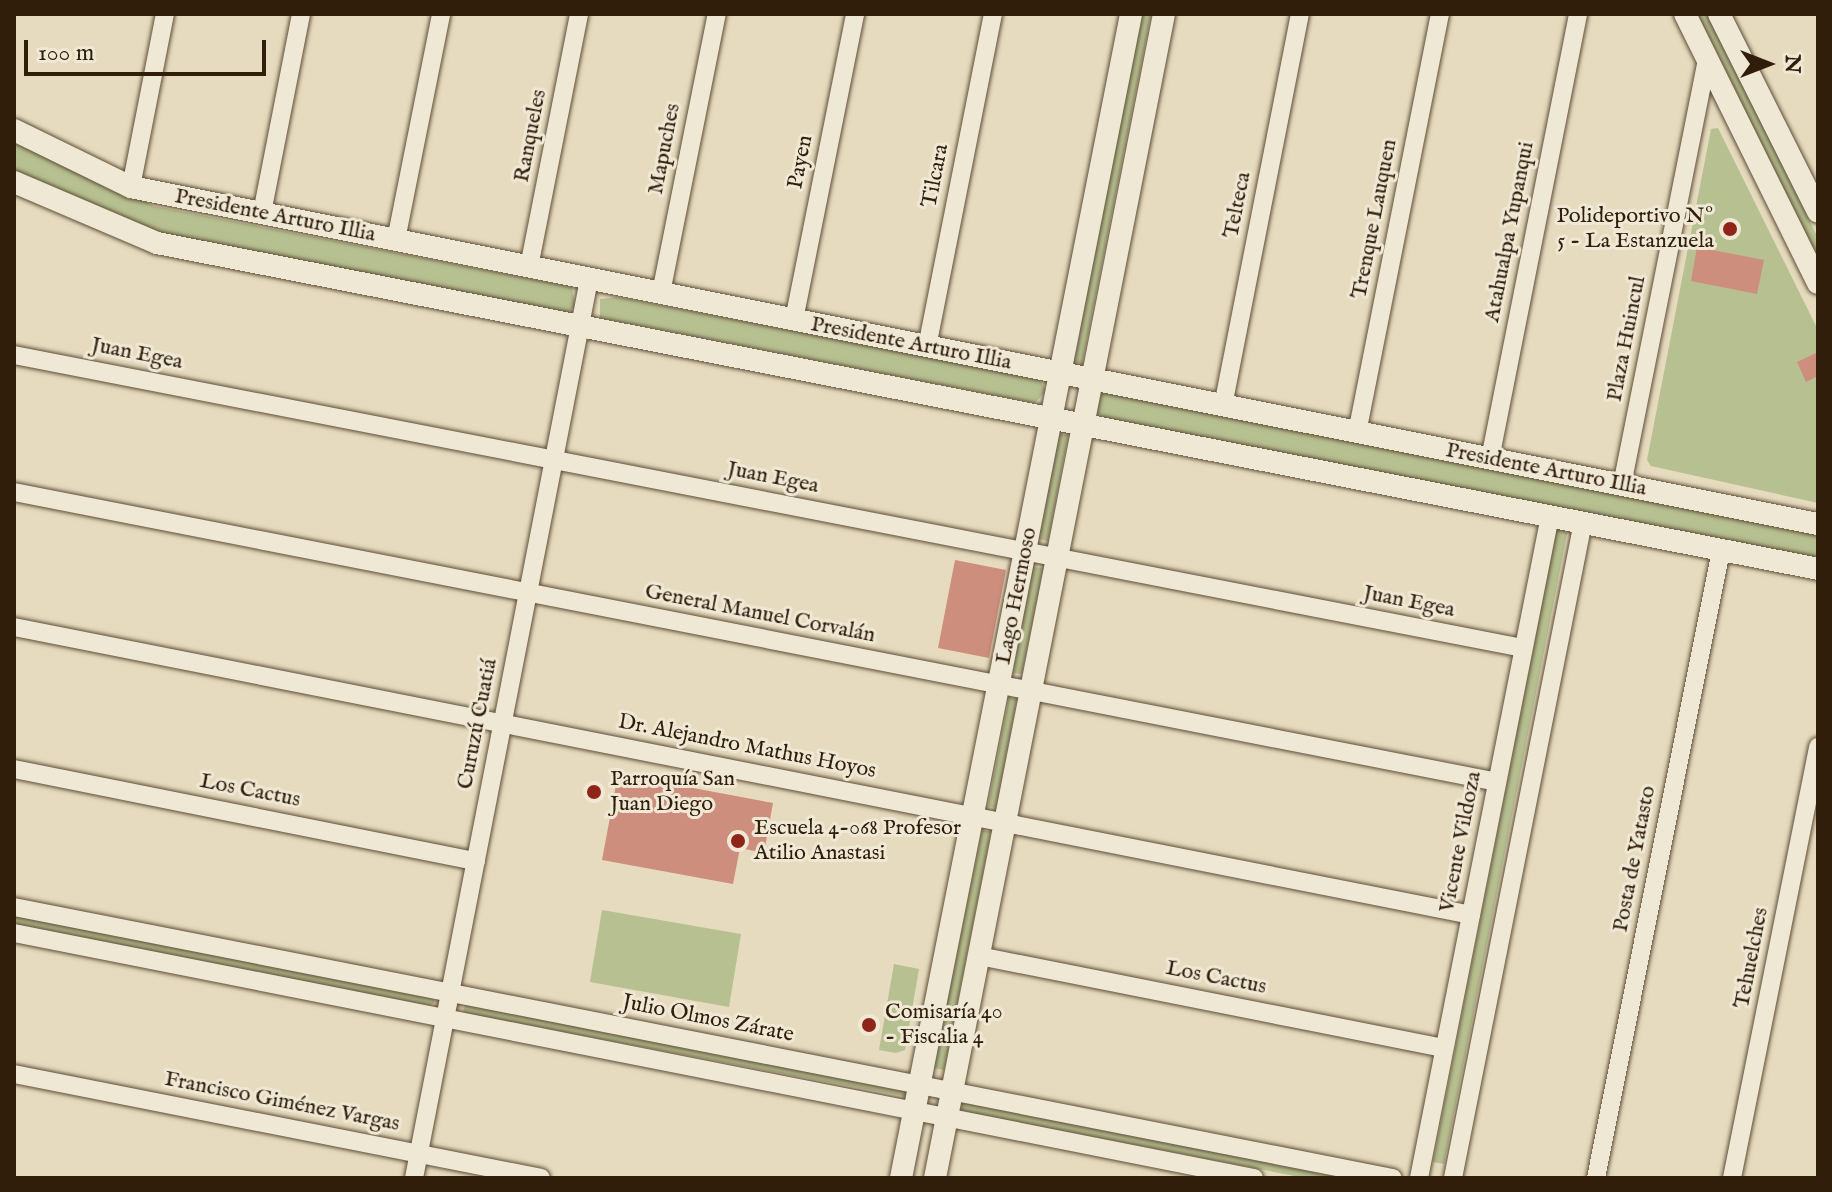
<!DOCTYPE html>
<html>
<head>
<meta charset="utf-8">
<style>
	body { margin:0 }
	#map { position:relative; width:1832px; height:1192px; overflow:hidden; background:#e6dbbe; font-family:"IM FELL English",serif }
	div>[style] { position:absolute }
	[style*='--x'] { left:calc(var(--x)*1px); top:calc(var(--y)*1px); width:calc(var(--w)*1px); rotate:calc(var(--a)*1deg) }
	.green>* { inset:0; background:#b7c090 }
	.building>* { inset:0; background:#ce8e7d }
	.roads { filter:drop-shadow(0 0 2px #5e4d37) drop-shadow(0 0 2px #5e4d37) }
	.minor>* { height:18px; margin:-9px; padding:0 9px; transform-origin:9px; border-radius:9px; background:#efe8d5 }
	.tertiary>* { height:22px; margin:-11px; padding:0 11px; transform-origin:11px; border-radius:11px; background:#efe8d5 }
	.dots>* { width:22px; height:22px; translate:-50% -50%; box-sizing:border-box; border:4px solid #efe8d5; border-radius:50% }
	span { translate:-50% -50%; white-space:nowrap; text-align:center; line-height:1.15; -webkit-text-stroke:6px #efe8d5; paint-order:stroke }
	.street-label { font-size:22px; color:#301e0a }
	.poi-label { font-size:22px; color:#301e0a }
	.right { translate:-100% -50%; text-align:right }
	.left { translate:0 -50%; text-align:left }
	.frame { position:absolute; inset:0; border:16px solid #301e0a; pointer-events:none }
	.north { position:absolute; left:1728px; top:24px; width:80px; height:80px; -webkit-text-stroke:6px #efe8d5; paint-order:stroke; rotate:90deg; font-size:22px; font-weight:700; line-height:32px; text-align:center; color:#301e0a }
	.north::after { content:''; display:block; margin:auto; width:28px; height:36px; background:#301e0a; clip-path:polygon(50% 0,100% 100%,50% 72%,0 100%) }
	.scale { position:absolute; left:24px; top:40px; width:242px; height:36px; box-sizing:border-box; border:4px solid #301e0a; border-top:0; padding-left:10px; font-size:24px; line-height:28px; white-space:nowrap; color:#301e0a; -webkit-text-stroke:6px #efe8d5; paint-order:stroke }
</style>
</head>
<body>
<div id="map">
	<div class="green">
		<div style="clip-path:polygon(1142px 14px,1151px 14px,1082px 364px,1074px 362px)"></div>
		<div style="clip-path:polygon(1695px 14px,1707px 14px,1818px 238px,1818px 262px)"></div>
		<div style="clip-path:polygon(1718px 128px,1818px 330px,1818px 503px,1651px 466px,1647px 460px,1711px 129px)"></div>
		<div style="clip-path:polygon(14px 142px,154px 206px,572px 287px,575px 306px,567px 313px,166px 236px,14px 172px)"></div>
		<div style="clip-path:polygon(617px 297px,1039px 378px,1046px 391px,1035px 403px,600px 318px,600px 299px)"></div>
		<div style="clip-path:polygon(1105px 392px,1818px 533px,1818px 561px,1106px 418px,1096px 412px,1097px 397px)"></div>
		<div style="clip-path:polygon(1058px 434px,1068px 435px,1048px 541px,1038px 539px)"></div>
		<div style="clip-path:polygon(1557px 527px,1568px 529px,1444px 1164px,1433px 1162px)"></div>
		<div style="clip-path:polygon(1033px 567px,1043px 568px,1022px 674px,1013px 673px)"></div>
		<div style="clip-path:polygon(1009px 697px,1017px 699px,996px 808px,988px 806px)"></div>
		<div style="clip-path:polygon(982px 830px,991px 832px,944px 1070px,934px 1068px)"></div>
		<div style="clip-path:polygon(602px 910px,741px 934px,729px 1007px,590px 982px)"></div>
		<div style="clip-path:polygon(14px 913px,432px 997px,435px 1002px,430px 1006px,14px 924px)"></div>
		<div style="clip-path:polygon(894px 964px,919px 969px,905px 1050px,896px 1053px,879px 1050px)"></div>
		<div style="clip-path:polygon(465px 1005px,906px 1091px,908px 1097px,463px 1013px)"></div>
		<div style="clip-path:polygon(963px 1102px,1357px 1178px,1305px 1178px,961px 1111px)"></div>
	</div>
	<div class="building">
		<div style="clip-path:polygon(1697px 247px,1764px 260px,1757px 294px,1691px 281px)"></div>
		<div style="clip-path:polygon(1818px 352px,1818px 376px,1806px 382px,1797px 362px)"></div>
		<div style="clip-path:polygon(955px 560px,1006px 570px,989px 658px,938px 648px)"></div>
		<div style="clip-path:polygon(618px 774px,773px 803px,764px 853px,740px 848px,733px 884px,602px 860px)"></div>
	</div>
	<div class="roads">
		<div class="minor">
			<div style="--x:131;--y:187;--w:176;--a:-78.9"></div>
			<div style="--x:262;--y:213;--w:203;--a:-78.9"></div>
			<div style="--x:396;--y:240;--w:230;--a:-78.7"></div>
			<div style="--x:529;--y:267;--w:258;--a:-78.8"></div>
			<div style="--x:661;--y:293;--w:285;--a:-78.7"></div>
			<div style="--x:794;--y:320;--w:312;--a:-78.7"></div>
			<div style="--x:927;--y:347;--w:339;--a:-78.8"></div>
			<div style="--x:14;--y:355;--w:1537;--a:10.99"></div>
			<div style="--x:1223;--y:406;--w:399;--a:-78.9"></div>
			<div style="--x:1357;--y:433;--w:427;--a:-78.8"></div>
			<div style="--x:1490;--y:459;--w:454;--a:-78.8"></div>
			<div style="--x:1622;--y:485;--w:433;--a:-78.7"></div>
			<div style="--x:14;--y:492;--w:1511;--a:11.06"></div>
			<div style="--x:14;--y:627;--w:1485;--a:11.18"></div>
			<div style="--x:14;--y:769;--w:471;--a:11.3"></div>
			<div style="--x:14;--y:907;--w:1405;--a:11.12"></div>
			<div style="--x:14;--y:933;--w:1264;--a:11.18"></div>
			<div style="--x:979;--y:956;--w:474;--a:11.2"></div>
			<div style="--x:14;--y:1074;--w:537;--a:11.16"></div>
			<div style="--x:414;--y:1178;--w:916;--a:-78.98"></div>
			<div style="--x:1419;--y:1178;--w:675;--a:-78.81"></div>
			<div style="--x:1453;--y:1178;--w:669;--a:-78.79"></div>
			<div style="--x:1596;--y:1178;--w:640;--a:-78.74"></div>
			<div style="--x:1732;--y:1178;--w:440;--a:-78.7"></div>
		</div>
		<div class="tertiary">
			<div style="--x:1685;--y:14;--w:300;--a:63.7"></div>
			<div style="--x:1719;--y:14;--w:221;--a:63.4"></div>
			<div style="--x:14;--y:130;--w:130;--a:26"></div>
			<div style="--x:131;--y:187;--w:1720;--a:11.3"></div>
			<div style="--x:14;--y:182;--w:155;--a:23.1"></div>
			<div style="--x:157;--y:243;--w:1693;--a:11.1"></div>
			<div style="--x:901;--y:1178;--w:1187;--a:-78.82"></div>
			<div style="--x:935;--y:1178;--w:1186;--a:-78.87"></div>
		</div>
	</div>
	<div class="dots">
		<div style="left:1730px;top:229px;background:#8f2418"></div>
		<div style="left:594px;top:792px;background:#8f2418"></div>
		<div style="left:738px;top:841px;background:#8f2418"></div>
		<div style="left:869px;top:1025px;background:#8f2418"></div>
	</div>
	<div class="street-label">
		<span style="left:531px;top:136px;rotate:-79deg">Ranqueles</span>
		<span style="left:665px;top:149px;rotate:-79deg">Mapuches</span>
		<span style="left:801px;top:162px;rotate:-79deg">Payen</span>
		<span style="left:936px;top:176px;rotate:-79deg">Tilcara</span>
		<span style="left:1238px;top:205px;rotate:-79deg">Telteca</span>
		<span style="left:275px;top:216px;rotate:11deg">Presidente Arturo Illia</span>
		<span style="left:1375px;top:219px;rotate:-79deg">Trenque Lauquen</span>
		<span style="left:1510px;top:232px;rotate:-79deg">Atahualpa Yupanqui</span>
		<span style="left:1627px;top:339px;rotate:-79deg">Plaza Huincul</span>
		<span style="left:911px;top:344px;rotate:11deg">Presidente Arturo Illia</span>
		<span style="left:137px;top:354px;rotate:11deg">Juan Egea</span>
		<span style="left:1546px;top:470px;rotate:11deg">Presidente Arturo Illia</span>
		<span style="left:773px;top:478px;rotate:11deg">Juan Egea</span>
		<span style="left:1017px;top:596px;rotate:-79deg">Lago Hermoso</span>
		<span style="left:1409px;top:602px;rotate:11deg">Juan Egea</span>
		<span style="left:760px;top:614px;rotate:11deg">General Manuel Corvalán</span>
		<span style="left:478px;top:724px;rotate:-79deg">Curuzú Cuatiá</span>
		<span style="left:747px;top:747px;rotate:11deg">Dr. Alejandro Mathus Hoyos</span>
		<span style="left:250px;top:791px;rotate:11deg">Los Cactus</span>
		<span style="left:1461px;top:842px;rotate:-79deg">Vicente Vildoza</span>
		<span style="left:1635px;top:859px;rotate:-79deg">Posta de Yatasto</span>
		<span style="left:1752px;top:958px;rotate:-79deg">Tehuelches</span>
		<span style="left:1216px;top:978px;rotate:11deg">Los Cactus</span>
		<span style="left:708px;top:1019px;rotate:11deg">Julio Olmos Zárate</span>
		<span style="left:282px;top:1102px;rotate:11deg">Francisco Giménez Vargas</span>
	</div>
	<div class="poi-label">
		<span class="right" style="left:1714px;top:229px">Polideportivo Nº<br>5 - La Estanzuela</span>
		<span class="left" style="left:610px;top:792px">Parroquía San<br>Juan Diego</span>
		<span class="left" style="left:754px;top:841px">Escuela 4-068 Profesor<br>Atilio Anastasi</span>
		<span class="left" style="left:885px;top:1025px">Comisaría 40<br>- Fiscalia 4</span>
	</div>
	<div class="frame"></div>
	<div class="north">N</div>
	<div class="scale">100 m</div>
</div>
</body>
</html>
